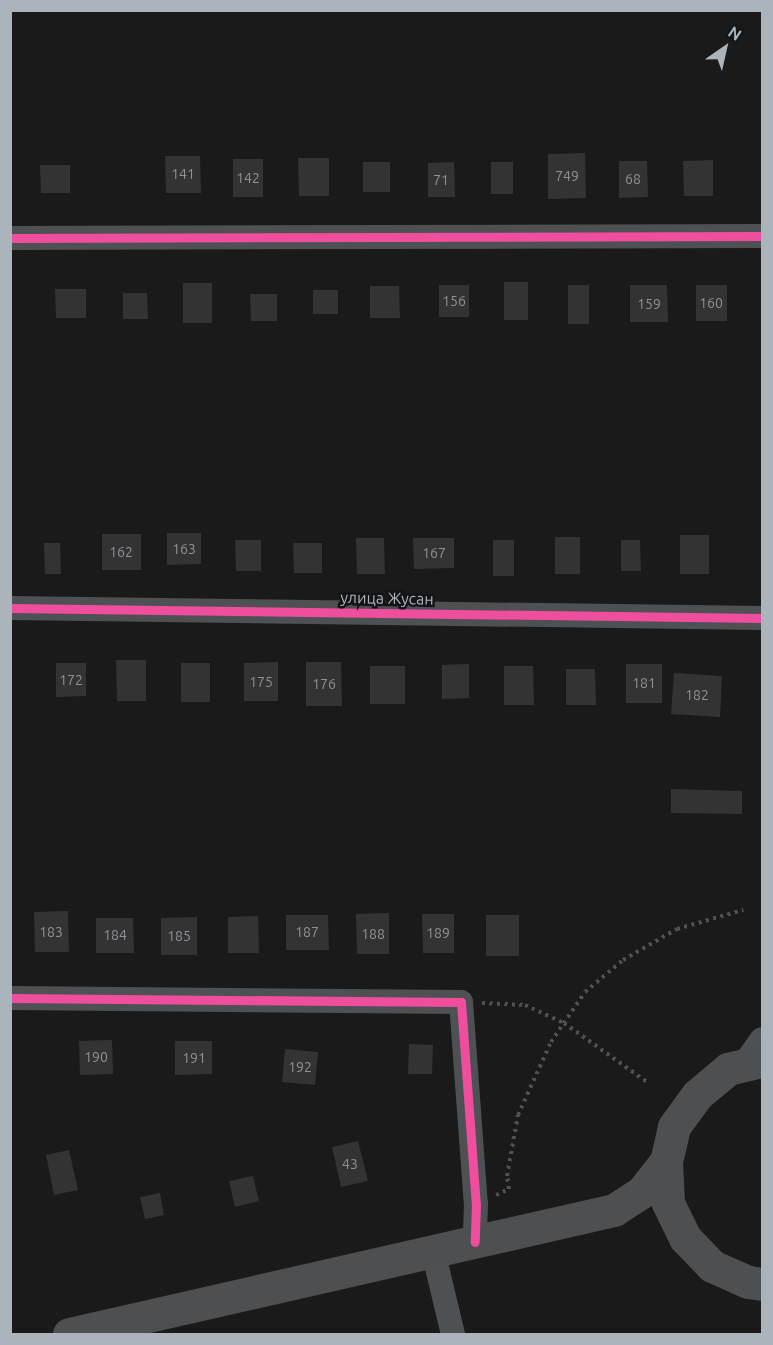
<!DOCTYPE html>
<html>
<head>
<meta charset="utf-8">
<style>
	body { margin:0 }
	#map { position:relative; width:773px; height:1345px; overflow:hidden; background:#1a1a1a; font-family:Ubuntu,sans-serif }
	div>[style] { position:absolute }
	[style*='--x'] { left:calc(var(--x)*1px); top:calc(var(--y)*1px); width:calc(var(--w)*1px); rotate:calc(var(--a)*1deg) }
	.building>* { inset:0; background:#333334 }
	.path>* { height:4px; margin-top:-2px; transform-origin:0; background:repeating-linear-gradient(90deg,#505155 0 3px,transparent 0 7.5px) }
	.street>* { height:24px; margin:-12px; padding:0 12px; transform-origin:12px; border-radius:12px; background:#4e5153 }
	.secondary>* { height:33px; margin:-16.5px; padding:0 16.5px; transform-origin:16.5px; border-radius:16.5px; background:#4d4f51 }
	.cycleway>* { height:9px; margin:-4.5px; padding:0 4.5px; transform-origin:4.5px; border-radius:4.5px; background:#ef4d9e }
	span { translate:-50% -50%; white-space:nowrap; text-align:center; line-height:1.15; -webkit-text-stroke:5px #141416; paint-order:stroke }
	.number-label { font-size:14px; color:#8d9399 }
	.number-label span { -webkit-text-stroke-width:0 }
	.street-label { font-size:16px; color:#abb3bb }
	.frame { position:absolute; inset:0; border:12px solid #abb3bb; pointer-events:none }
	.north { position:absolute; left:695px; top:18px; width:60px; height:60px; -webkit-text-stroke:4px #141416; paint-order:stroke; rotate:34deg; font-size:16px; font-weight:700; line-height:24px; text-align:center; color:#abb3bb }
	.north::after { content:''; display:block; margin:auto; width:21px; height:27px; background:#abb3bb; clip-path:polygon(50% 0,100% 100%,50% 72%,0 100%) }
</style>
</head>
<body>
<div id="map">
	<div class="building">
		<div style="clip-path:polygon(585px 153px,586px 198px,548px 199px,548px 154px)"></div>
		<div style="clip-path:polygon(165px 156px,200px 156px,201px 193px,166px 193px)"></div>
		<div style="clip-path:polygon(298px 158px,329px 158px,329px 196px,299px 196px)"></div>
		<div style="clip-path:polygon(233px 159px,263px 159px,263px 197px,233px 197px)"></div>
		<div style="clip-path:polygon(713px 160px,713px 196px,684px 196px,683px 161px)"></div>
		<div style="clip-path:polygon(619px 161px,647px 161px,648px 197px,619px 198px)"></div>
		<div style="clip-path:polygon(363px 162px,390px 162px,390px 192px,363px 192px)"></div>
		<div style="clip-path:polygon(454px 162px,455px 197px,428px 197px,428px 163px)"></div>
		<div style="clip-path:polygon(491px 162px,513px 162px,513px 194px,491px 194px)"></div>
		<div style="clip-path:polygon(40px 165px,70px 165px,70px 193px,41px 193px)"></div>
		<div style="clip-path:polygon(504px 282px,528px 282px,528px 320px,504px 320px)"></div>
		<div style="clip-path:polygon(183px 283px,212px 283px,212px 323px,183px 323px)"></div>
		<div style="clip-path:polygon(439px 285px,469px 285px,469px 317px,439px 317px)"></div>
		<div style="clip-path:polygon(568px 285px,589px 285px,589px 324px,568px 324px)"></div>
		<div style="clip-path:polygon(630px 285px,667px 285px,668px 322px,630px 322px)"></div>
		<div style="clip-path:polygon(696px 285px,727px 285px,727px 321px,696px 321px)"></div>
		<div style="clip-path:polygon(370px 286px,399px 286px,400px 318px,370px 318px)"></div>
		<div style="clip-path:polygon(55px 289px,86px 289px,86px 318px,56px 318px)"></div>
		<div style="clip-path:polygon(313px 290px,338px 290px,338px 314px,313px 314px)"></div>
		<div style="clip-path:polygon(123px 293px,147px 293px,148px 319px,123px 319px)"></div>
		<div style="clip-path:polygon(250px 294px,277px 294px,277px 321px,251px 321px)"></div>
		<div style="clip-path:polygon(167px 533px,201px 533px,201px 564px,167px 565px)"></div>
		<div style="clip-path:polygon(102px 534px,141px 534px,141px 570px,102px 570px)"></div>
		<div style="clip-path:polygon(680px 535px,709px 535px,709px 574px,680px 574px)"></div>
		<div style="clip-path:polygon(555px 537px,580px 537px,580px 574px,555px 574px)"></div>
		<div style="clip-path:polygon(356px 538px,384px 538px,385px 574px,357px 574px)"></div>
		<div style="clip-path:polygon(413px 538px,454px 538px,454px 568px,414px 569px)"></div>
		<div style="clip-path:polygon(235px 540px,261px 540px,261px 571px,236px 571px)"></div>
		<div style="clip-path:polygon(493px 540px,514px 540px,514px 576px,493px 576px)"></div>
		<div style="clip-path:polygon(621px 540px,640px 540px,641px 571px,621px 571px)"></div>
		<div style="clip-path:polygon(44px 543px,60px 543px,61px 574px,45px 574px)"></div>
		<div style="clip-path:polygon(293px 543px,322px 543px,322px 573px,294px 573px)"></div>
		<div style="clip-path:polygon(116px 660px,146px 660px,146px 701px,117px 701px)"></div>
		<div style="clip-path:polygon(278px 662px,278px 701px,244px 701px,244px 663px)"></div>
		<div style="clip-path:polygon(306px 662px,341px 662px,342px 706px,306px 706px)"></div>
		<div style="clip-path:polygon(56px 663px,86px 663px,86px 696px,56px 697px)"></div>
		<div style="clip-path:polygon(181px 663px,210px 663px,210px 702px,181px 702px)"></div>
		<div style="clip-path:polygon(469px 664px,469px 698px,442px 699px,442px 665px)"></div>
		<div style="clip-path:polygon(626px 664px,662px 664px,662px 703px,626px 703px)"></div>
		<div style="clip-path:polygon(370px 666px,405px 666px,405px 704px,370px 704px)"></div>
		<div style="clip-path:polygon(504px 666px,533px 666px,534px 705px,504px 705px)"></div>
		<div style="clip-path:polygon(566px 669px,595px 669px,596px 705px,566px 705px)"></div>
		<div style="clip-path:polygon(674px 673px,722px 676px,720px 717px,671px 714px)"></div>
		<div style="clip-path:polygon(671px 789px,742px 791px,742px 814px,671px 813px)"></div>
		<div style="clip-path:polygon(68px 911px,69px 952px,35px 952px,34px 912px)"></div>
		<div style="clip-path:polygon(389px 913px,389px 954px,357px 954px,356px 914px)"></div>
		<div style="clip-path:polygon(422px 914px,454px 914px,454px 953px,423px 953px)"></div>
		<div style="clip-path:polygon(286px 915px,328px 915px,329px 950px,286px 950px)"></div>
		<div style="clip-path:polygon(486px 915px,519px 915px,519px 956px,486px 956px)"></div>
		<div style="clip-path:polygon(258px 916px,259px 953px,228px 953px,228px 917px)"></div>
		<div style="clip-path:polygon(197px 917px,197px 955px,161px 955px,161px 918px)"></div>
		<div style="clip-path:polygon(96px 918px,133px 918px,134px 953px,96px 953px)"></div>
		<div style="clip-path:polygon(112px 1040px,113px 1074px,80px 1075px,79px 1041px)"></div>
		<div style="clip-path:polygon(175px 1041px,212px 1041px,212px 1074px,175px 1075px)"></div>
		<div style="clip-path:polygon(409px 1044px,433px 1045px,432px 1074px,408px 1074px)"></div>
		<div style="clip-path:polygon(285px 1049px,318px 1052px,315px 1085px,282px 1082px)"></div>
		<div style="clip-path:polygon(358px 1141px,368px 1181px,341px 1187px,332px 1147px)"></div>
		<div style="clip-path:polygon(69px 1150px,78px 1190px,54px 1195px,46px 1155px)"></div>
		<div style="clip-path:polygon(253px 1176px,259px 1201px,235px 1207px,229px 1181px)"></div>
		<div style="clip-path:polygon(160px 1193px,164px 1215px,145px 1219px,140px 1197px)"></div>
	</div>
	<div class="path">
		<div style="--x:482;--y:1003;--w:43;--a:2.7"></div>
		<div style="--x:525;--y:1005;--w:43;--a:24.8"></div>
		<div style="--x:564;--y:1023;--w:102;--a:35.4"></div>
		<div style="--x:496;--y:1195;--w:14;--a:-25"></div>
		<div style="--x:509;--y:1189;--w:13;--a:-99"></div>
		<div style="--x:507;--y:1176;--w:62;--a:-79.8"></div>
		<div style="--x:518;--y:1115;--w:80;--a:-65.7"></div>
		<div style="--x:551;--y:1042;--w:60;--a:-55.8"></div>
		<div style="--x:585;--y:992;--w:50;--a:-40.1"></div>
		<div style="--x:623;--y:960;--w:62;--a:-29.9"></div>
		<div style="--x:677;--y:929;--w:69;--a:-16.1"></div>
	</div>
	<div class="street">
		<div style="--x:10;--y:238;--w:752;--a:-0.15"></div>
		<div style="--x:10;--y:608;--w:752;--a:0.76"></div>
		<div style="--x:10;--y:998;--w:451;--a:0.5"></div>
		<div style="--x:461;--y:1002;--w:203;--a:85.8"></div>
		<div style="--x:476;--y:1204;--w:38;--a:92"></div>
		<div style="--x:745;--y:1063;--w:29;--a:-55"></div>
		<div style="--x:433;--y:1251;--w:85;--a:76.5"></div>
	</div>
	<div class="secondary">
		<div style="--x:762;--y:1061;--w:35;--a:167"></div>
		<div style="--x:728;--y:1069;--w:40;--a:140"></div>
		<div style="--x:697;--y:1095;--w:39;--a:126"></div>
		<div style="--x:674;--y:1127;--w:35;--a:103"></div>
		<div style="--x:666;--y:1161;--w:42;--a:87.3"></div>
		<div style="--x:668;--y:1203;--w:39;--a:64"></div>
		<div style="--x:685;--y:1238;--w:39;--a:46"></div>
		<div style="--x:712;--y:1266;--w:39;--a:24"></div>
		<div style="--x:748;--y:1282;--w:14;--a:8"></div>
		<div style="--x:69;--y:1334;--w:559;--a:-12.82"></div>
		<div style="--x:614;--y:1210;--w:33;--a:-33"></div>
		<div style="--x:642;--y:1192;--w:39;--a:-52"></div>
	</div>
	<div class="cycleway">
		<div style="--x:10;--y:238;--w:752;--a:-0.15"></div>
		<div style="--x:10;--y:608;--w:752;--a:0.76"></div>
		<div style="--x:10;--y:998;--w:451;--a:0.5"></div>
		<div style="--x:461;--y:1002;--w:203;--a:85.8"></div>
		<div style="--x:476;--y:1204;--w:38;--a:92"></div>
	</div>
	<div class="number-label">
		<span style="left:183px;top:174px">141</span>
		<span style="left:567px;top:176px">749</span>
		<span style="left:248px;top:178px">142</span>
		<span style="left:633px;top:179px">68</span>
		<span style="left:441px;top:180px">71</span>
		<span style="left:454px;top:301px">156</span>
		<span style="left:711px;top:303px">160</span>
		<span style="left:649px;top:304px">159</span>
		<span style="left:184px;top:549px">163</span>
		<span style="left:121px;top:552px">162</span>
		<span style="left:434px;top:553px">167</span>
		<span style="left:71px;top:680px">172</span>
		<span style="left:261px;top:682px">175</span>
		<span style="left:644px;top:683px">181</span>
		<span style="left:324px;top:684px">176</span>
		<span style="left:697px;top:695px">182</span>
		<span style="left:51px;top:932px">183</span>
		<span style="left:307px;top:932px">187</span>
		<span style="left:438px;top:933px">189</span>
		<span style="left:373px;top:934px">188</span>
		<span style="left:115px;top:935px">184</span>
		<span style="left:179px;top:936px">185</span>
		<span style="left:96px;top:1057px">190</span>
		<span style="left:194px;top:1058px">191</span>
		<span style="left:300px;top:1067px">192</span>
		<span style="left:350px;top:1164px">43</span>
	</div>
	<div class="street-label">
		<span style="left:387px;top:598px;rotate:1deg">улица Жусан</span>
	</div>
	<div class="frame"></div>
	<div class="north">N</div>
</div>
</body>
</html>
